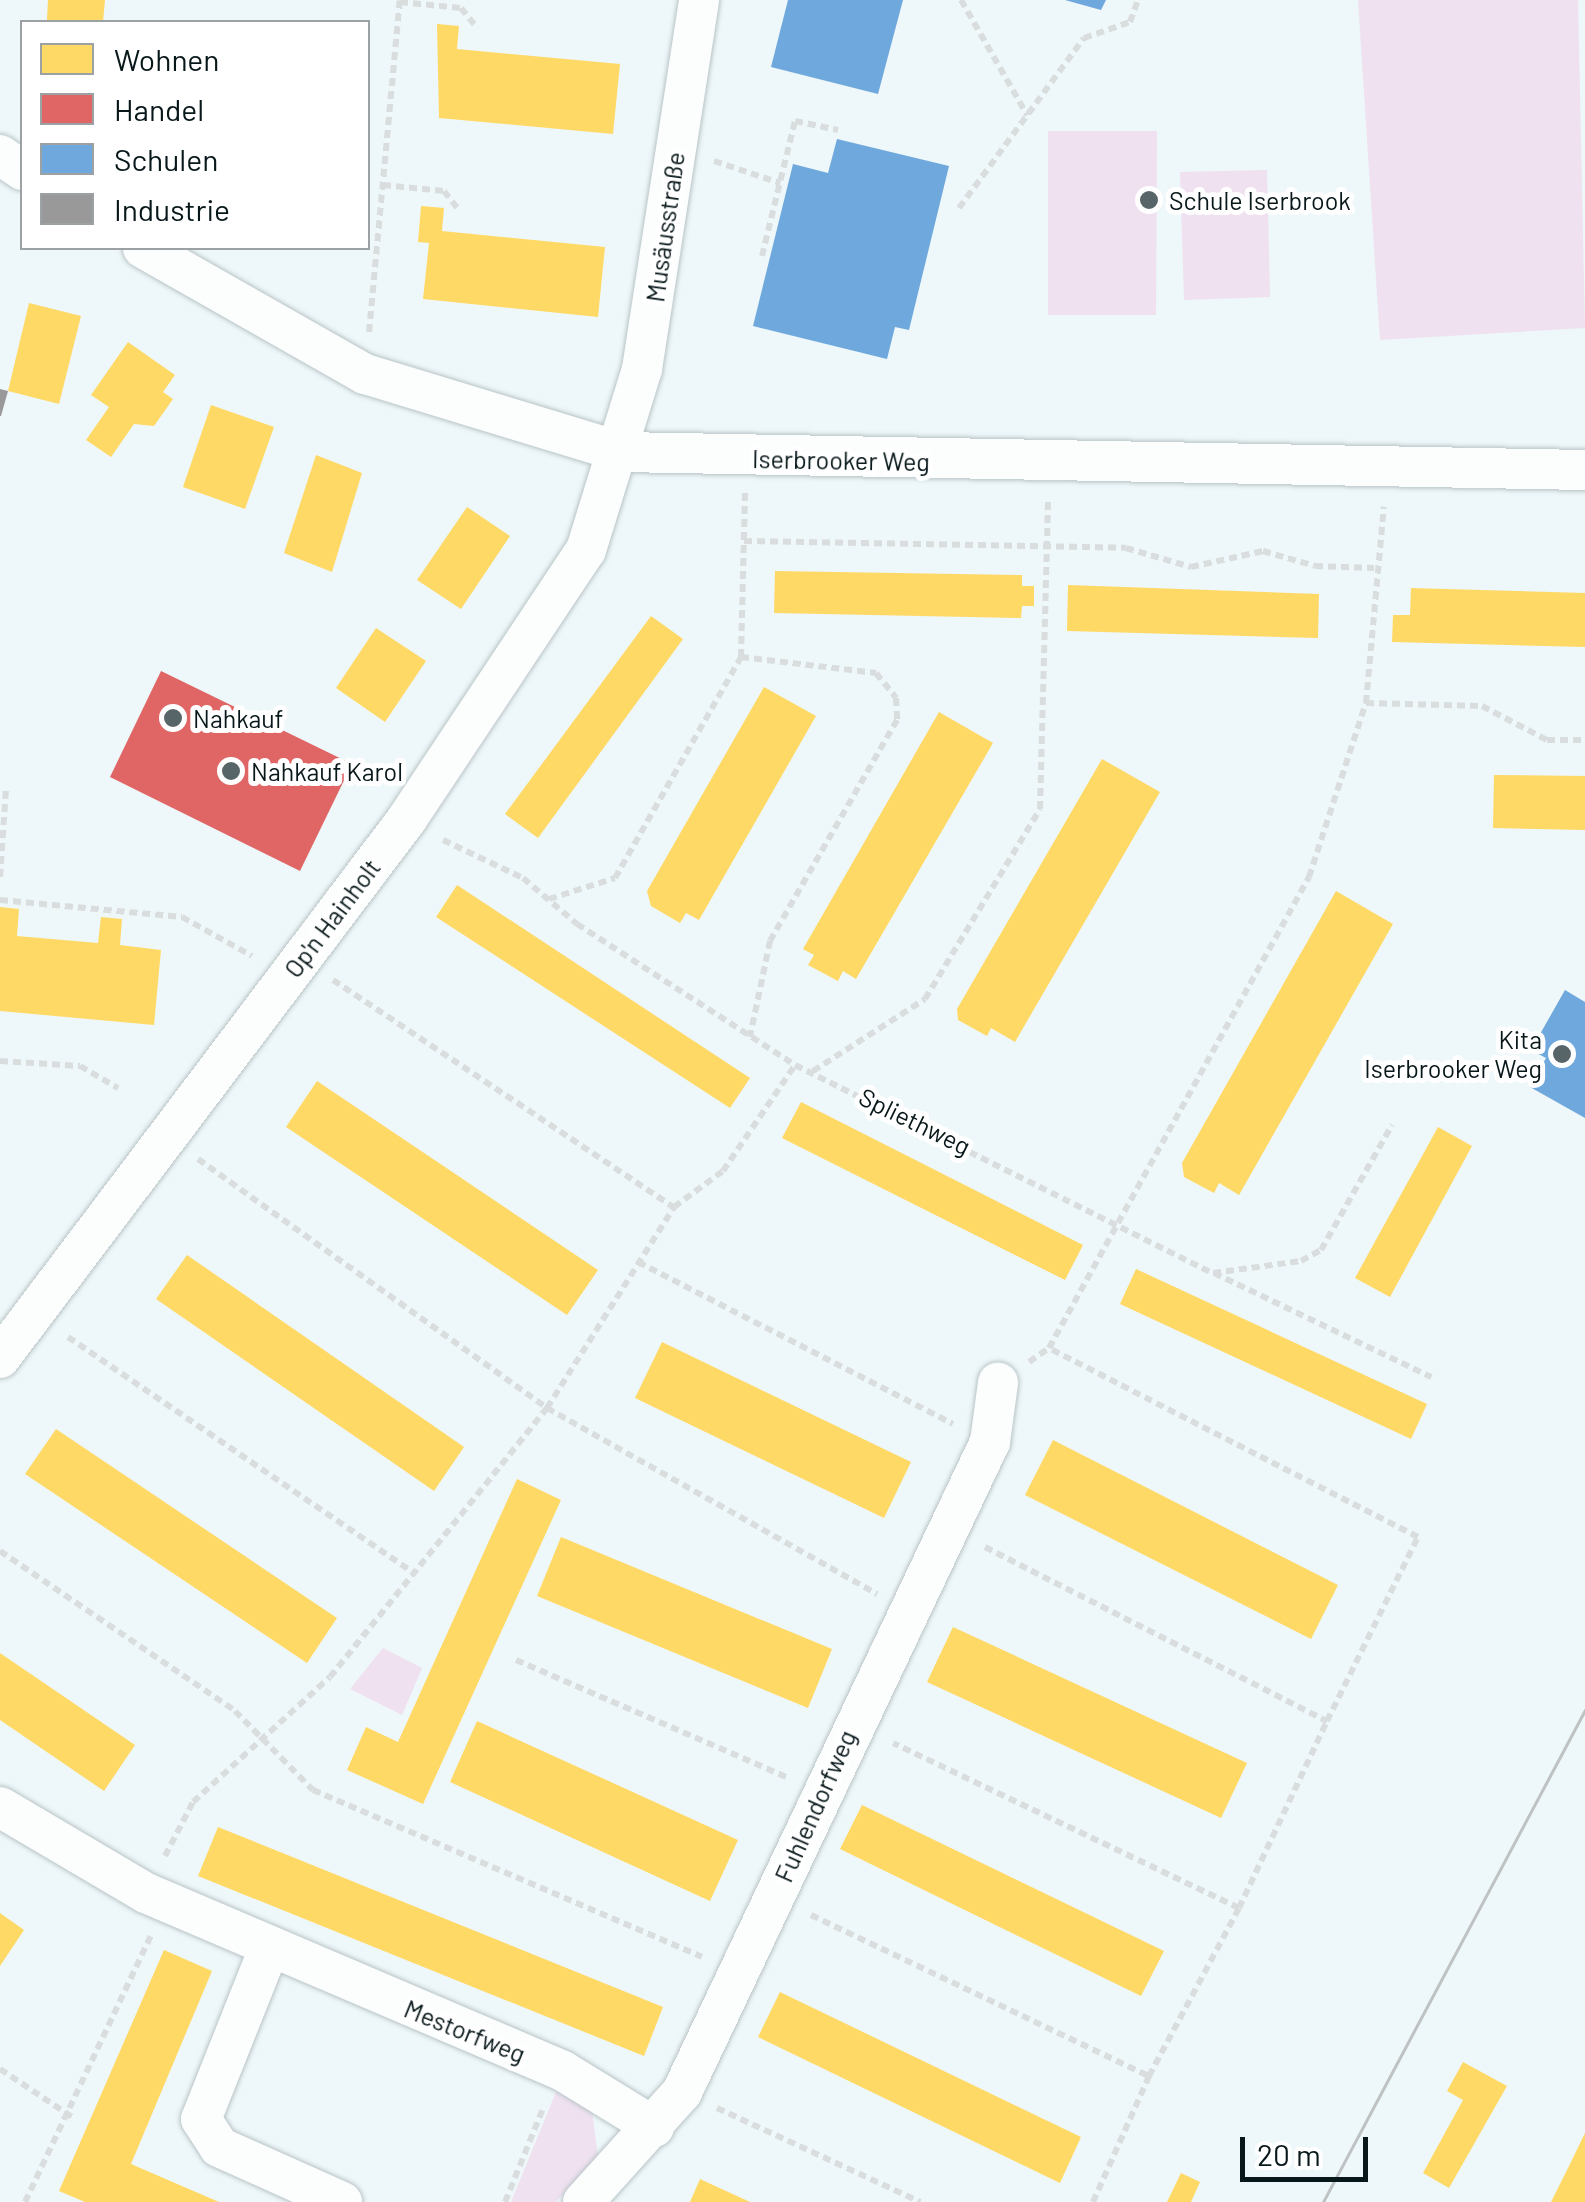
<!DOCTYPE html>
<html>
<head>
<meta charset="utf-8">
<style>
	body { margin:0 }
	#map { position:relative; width:1585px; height:2202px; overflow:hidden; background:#eef7f9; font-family:Barlow,sans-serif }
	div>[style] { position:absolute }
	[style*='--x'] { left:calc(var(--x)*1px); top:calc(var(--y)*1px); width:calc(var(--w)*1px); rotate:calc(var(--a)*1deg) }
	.green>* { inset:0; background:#efe1f0 }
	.homes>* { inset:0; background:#ffd966 }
	.shops>* { inset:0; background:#e06666 }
	.schools>* { inset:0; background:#6fa8dc }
	.industry>* { inset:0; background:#999 }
	.path>* { height:6px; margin-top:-3px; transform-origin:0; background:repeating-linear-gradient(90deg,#daddde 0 8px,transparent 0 13px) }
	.roads { filter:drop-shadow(0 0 2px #b9c4c7) drop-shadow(0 0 2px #b9c4c7) }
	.minor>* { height:40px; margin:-20px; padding:0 20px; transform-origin:20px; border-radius:20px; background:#fcfefe }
	.tram>* { height:2.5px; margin:-1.25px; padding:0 1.25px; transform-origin:1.25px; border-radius:1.25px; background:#bfc2c3 }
	.dots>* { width:28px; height:28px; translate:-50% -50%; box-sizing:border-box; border:5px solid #fff; border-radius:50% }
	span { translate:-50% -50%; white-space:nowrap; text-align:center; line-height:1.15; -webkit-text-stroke:10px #fff; paint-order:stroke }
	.poi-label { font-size:25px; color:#08171a }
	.left { translate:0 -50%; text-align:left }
	.right { translate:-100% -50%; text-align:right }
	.street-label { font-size:25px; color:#08171a }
	.legend { position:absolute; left:20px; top:20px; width:350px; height:230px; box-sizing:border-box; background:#fff; border:2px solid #9ca2a3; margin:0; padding:12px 18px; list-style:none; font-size:30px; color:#08171a }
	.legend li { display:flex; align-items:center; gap:20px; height:50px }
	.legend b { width:50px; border:2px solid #9ca2a3 }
	.scale { position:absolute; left:1240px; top:2137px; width:128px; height:45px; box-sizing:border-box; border:5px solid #08171a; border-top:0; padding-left:12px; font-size:30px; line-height:35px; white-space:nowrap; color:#08171a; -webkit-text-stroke:8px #fff; paint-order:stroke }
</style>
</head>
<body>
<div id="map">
	<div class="green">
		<div style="clip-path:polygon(1358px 0,1578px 0,1585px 328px,1380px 340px)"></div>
		<div style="clip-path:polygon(1048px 131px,1157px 131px,1156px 315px,1048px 315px)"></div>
		<div style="clip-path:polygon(1267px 170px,1270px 297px,1184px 300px,1180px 172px)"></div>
		<div style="clip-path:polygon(383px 1648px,422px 1668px,402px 1715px,350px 1689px)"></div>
		<div style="clip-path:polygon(556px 2092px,592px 2110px,598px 2157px,556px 2202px,511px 2202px)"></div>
	</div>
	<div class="homes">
		<div style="clip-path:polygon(48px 0,105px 0,103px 22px,47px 20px)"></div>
		<div style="clip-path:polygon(437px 24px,459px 26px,457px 49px,620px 64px,613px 134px,439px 118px)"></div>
		<div style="clip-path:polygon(421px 206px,444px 208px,442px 231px,605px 247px,598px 317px,423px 299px,429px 243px,418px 242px)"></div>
		<div style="clip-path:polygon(29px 303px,81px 316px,59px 404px,8px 391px)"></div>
		<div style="clip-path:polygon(128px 342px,175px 375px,163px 392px,173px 399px,154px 426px,134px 424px,111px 457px,86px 440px,109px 407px,91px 395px)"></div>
		<div style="clip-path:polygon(211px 405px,274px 427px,245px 509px,183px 487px)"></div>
		<div style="clip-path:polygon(316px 455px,362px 473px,332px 572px,284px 553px)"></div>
		<div style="clip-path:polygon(467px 507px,510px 536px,461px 609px,417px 580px)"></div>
		<div style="clip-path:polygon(775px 571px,1022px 575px,1022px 586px,1034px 586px,1034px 606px,1022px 606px,1021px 618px,774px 613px)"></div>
		<div style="clip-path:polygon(1068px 585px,1319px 594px,1318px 638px,1067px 631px)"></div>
		<div style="clip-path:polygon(1411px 588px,1585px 593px,1585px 647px,1392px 642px,1393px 615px,1410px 615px)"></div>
		<div style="clip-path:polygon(651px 616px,683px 639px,538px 838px,505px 814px)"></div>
		<div style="clip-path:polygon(376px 628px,426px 661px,385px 722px,336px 688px)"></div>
		<div style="clip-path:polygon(764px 687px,816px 716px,699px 920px,686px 913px,680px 923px,651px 906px,647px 891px)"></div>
		<div style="clip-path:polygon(939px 712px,993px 743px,856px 979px,843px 971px,838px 981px,808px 965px,814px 955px,803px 949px)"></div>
		<div style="clip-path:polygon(1102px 759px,1160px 792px,1015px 1042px,991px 1028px,987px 1036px,958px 1020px,957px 1009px)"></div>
		<div style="clip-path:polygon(1494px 775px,1585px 776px,1585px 830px,1493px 828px)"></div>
		<div style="clip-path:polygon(457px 885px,750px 1078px,730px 1108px,436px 917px)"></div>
		<div style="clip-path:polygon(1336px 891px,1393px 924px,1239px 1195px,1219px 1183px,1214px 1193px,1184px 1177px,1182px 1163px)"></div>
		<div style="clip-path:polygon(0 907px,19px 909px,17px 936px,98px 943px,101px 917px,122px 919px,120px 945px,161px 950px,154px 1025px,0 1011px)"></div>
		<div style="clip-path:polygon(317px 1081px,598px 1270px,567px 1315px,286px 1127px)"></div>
		<div style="clip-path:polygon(801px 1102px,1083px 1245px,1065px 1280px,782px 1138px)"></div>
		<div style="clip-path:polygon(1438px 1127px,1472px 1146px,1390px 1297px,1355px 1278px)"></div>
		<div style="clip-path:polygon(187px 1255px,464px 1447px,434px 1491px,156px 1299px)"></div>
		<div style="clip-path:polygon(1136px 1269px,1427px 1404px,1411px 1439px,1120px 1304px)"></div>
		<div style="clip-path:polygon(662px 1342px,911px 1462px,884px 1518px,635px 1398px)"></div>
		<div style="clip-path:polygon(56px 1429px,337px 1618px,307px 1663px,25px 1474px)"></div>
		<div style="clip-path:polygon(1053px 1440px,1338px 1585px,1311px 1639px,1025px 1495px)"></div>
		<div style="clip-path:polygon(517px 1479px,561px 1500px,423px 1804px,347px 1770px,366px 1727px,398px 1742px)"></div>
		<div style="clip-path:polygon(561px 1537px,832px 1649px,808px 1708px,537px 1596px)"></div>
		<div style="clip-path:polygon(953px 1627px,1247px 1763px,1221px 1818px,927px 1682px)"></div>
		<div style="clip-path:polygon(0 1653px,135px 1745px,104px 1791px,0 1720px)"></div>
		<div style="clip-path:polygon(477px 1721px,738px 1840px,710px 1901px,450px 1782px)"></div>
		<div style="clip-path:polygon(862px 1805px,1164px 1951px,1141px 1996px,840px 1849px)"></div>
		<div style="clip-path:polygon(218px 1827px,663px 2007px,644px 2056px,198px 1876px)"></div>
		<div style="clip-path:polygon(0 1913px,24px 1930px,0 1966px)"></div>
		<div style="clip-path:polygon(164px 1950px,212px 1971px,131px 2164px,219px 2202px,85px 2202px,59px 2191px)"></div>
		<div style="clip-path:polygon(780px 1992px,1081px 2137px,1060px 2183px,758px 2037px)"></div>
		<div style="clip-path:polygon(1463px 2062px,1507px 2086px,1449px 2188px,1423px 2173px,1463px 2100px,1447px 2091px)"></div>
		<div style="clip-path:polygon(1585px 2133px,1585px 2202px,1551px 2202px,1571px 2162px)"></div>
		<div style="clip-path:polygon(1181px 2173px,1200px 2182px,1191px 2202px,1167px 2202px)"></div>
		<div style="clip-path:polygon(700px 2179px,750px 2202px,690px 2202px)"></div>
	</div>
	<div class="shops">
		<div style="clip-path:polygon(161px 671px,352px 764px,300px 871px,110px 777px)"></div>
	</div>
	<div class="schools">
		<div style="clip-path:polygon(788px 0,903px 0,878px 94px,771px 67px)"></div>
		<div style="clip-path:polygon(1065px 0,1106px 0,1101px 10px)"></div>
		<div style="clip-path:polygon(837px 139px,949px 166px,909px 330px,895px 327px,887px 359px,753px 326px,793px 164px,828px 173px)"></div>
		<div style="clip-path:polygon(1565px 990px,1585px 1002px,1585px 1118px,1530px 1087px,1546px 1058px,1531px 1050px)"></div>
	</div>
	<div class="industry">
		<div style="clip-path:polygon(0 389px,8px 391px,1px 416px,0 416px)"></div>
	</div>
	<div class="path">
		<div style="--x:961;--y:0;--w:133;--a:60.1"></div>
		<div style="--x:400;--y:2;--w:61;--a:5.6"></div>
		<div style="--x:461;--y:8;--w:26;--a:51"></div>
		<div style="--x:714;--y:161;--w:70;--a:18.4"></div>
		<div style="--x:383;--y:185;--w:61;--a:5.6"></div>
		<div style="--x:444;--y:191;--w:23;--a:52"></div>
		<div style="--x:959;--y:208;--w:211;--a:-53.7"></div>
		<div style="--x:1084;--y:38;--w:49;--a:-19.2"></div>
		<div style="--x:1130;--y:22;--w:23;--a:-70"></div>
		<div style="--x:762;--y:256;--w:139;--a:-76.3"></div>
		<div style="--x:795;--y:121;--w:44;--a:11.8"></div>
		<div style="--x:369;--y:332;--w:333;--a:-84.7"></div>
		<div style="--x:744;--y:541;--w:382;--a:1"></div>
		<div style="--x:1126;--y:548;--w:68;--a:16.3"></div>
		<div style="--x:1191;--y:567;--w:74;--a:-12.5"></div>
		<div style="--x:1263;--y:551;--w:54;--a:16.1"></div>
		<div style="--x:1315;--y:566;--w:59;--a:1.9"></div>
		<div style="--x:741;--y:657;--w:136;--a:6.8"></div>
		<div style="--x:876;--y:673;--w:32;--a:51"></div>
		<div style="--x:896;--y:698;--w:22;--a:87"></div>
		<div style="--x:897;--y:720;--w:255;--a:119.9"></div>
		<div style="--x:770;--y:941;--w:98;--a:101.8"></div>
		<div style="--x:1366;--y:703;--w:116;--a:1.5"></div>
		<div style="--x:1482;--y:706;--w:73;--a:27.6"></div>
		<div style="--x:1547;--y:740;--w:38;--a:0"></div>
		<div style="--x:443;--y:840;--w:89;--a:25.4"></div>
		<div style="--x:523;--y:878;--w:71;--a:40.4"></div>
		<div style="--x:577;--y:924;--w:260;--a:32.9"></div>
		<div style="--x:795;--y:1065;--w:467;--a:26.5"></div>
		<div style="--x:1213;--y:1273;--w:89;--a:-7.8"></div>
		<div style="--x:1301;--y:1261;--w:23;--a:-29"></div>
		<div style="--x:1321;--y:1250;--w:144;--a:-60.4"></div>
		<div style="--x:0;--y:877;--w:88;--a:-86.1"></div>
		<div style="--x:549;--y:899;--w:69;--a:-17.7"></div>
		<div style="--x:615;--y:878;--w:254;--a:-60.3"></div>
		<div style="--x:741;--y:657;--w:164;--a:-88.6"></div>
		<div style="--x:0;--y:900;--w:183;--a:5.3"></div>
		<div style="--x:182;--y:917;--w:80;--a:29.1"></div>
		<div style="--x:333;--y:980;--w:410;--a:33.7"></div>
		<div style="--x:0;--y:1061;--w:80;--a:3.6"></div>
		<div style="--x:80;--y:1066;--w:44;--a:30.1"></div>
		<div style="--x:813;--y:1071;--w:133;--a:-32.7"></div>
		<div style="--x:925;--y:999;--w:222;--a:-58.8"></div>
		<div style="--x:1040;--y:809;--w:311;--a:-88.5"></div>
		<div style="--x:198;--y:1159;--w:429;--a:35.5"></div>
		<div style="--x:547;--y:1408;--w:379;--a:29.4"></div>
		<div style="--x:638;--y:1262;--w:354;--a:27.2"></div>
		<div style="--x:1214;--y:1273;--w:241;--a:25.6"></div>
		<div style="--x:68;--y:1337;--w:417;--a:34.3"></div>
		<div style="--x:1029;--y:1362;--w:24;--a:-35"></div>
		<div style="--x:1049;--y:1348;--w:538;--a:-61.1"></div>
		<div style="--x:1309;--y:877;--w:183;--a:-71.9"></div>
		<div style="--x:1366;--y:703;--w:197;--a:-84.8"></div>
		<div style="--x:985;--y:1547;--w:384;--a:27"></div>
		<div style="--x:1327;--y:1721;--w:205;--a:-63.7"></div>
		<div style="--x:1418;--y:1537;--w:415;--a:-152.9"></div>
		<div style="--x:0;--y:1551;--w:284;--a:34.2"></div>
		<div style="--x:235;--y:1711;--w:111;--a:45.4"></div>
		<div style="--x:313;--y:1790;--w:423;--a:23.2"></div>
		<div style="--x:516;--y:1660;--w:295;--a:23.4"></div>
		<div style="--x:165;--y:1856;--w:61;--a:-62.6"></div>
		<div style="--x:193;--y:1802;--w:185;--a:-42.4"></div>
		<div style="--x:330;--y:1677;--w:346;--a:-51.1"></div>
		<div style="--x:547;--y:1408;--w:238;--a:-57.7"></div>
		<div style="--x:674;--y:1207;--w:61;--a:-36.3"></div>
		<div style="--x:723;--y:1171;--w:128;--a:-55.8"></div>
		<div style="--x:1239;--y:1908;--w:207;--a:-64.8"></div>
		<div style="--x:811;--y:1915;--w:374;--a:25.5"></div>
		<div style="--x:1149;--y:2076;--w:191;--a:-61.8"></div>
		<div style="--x:1239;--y:1908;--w:383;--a:-154.5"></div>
		<div style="--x:0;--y:2069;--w:87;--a:33.7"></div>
		<div style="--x:717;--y:2108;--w:224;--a:24.8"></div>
		<div style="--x:25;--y:2202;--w:295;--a:-64.7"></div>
		<div style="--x:505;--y:2202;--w:104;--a:-67.9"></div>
		<div style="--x:1093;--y:2202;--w:138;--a:-66"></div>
	</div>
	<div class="roads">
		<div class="minor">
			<div style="--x:0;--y:155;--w:27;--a:34"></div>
			<div style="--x:143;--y:248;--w:255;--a:29.6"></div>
			<div style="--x:365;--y:374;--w:269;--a:16.9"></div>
			<div style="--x:622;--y:452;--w:963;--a:1.07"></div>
			<div style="--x:0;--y:1358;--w:675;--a:-52.94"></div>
			<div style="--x:407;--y:819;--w:323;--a:-56.4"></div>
			<div style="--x:586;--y:550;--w:189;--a:-72.8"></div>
			<div style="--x:642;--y:369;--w:373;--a:-81.2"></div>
			<div style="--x:0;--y:1807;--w:169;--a:30.5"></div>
			<div style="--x:146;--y:1893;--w:453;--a:23.1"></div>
			<div style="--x:563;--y:2071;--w:107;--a:31.6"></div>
			<div style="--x:268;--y:1951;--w:181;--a:111.7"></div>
			<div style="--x:201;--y:2119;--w:33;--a:57"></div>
			<div style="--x:219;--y:2147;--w:135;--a:24.1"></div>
			<div style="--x:583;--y:2202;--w:148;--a:-48"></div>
			<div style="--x:682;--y:2092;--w:719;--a:-64.65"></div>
			<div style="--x:990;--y:1442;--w:60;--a:-82.3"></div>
		</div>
	</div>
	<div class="tram">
		<div style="--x:1323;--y:2202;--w:557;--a:-61.96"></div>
	</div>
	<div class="dots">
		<div style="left:1149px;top:200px;background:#586568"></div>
		<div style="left:173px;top:718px;background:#586568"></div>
		<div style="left:231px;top:771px;background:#586568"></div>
		<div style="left:1562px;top:1054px;background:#586568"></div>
	</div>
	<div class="poi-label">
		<span class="left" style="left:1169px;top:200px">Schule Iserbrook</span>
		<span class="left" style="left:193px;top:718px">Nahkauf</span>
		<span class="left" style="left:251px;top:771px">Nahkauf Karol</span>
		<span class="right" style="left:1542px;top:1054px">Kita<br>Iserbrooker Weg</span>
	</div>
	<div class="street-label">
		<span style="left:665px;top:227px;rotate:-82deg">Musäusstraße</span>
		<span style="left:841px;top:460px;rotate:1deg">Iserbrooker Weg</span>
		<span style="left:332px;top:918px;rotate:-53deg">Op'n Hainholt</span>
		<span style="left:915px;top:1121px;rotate:26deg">Spliethweg</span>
		<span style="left:815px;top:1806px;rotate:-66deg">Fuhlendorfweg</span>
		<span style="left:465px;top:2031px;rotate:22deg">Mestorfweg</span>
	</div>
	<ul class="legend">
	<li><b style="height:28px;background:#ffd966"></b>Wohnen</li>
	<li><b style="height:28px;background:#e06666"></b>Handel</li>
	<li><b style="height:28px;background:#6fa8dc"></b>Schulen</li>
	<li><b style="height:28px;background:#999"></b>Industrie</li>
	</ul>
	<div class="scale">20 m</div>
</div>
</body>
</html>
